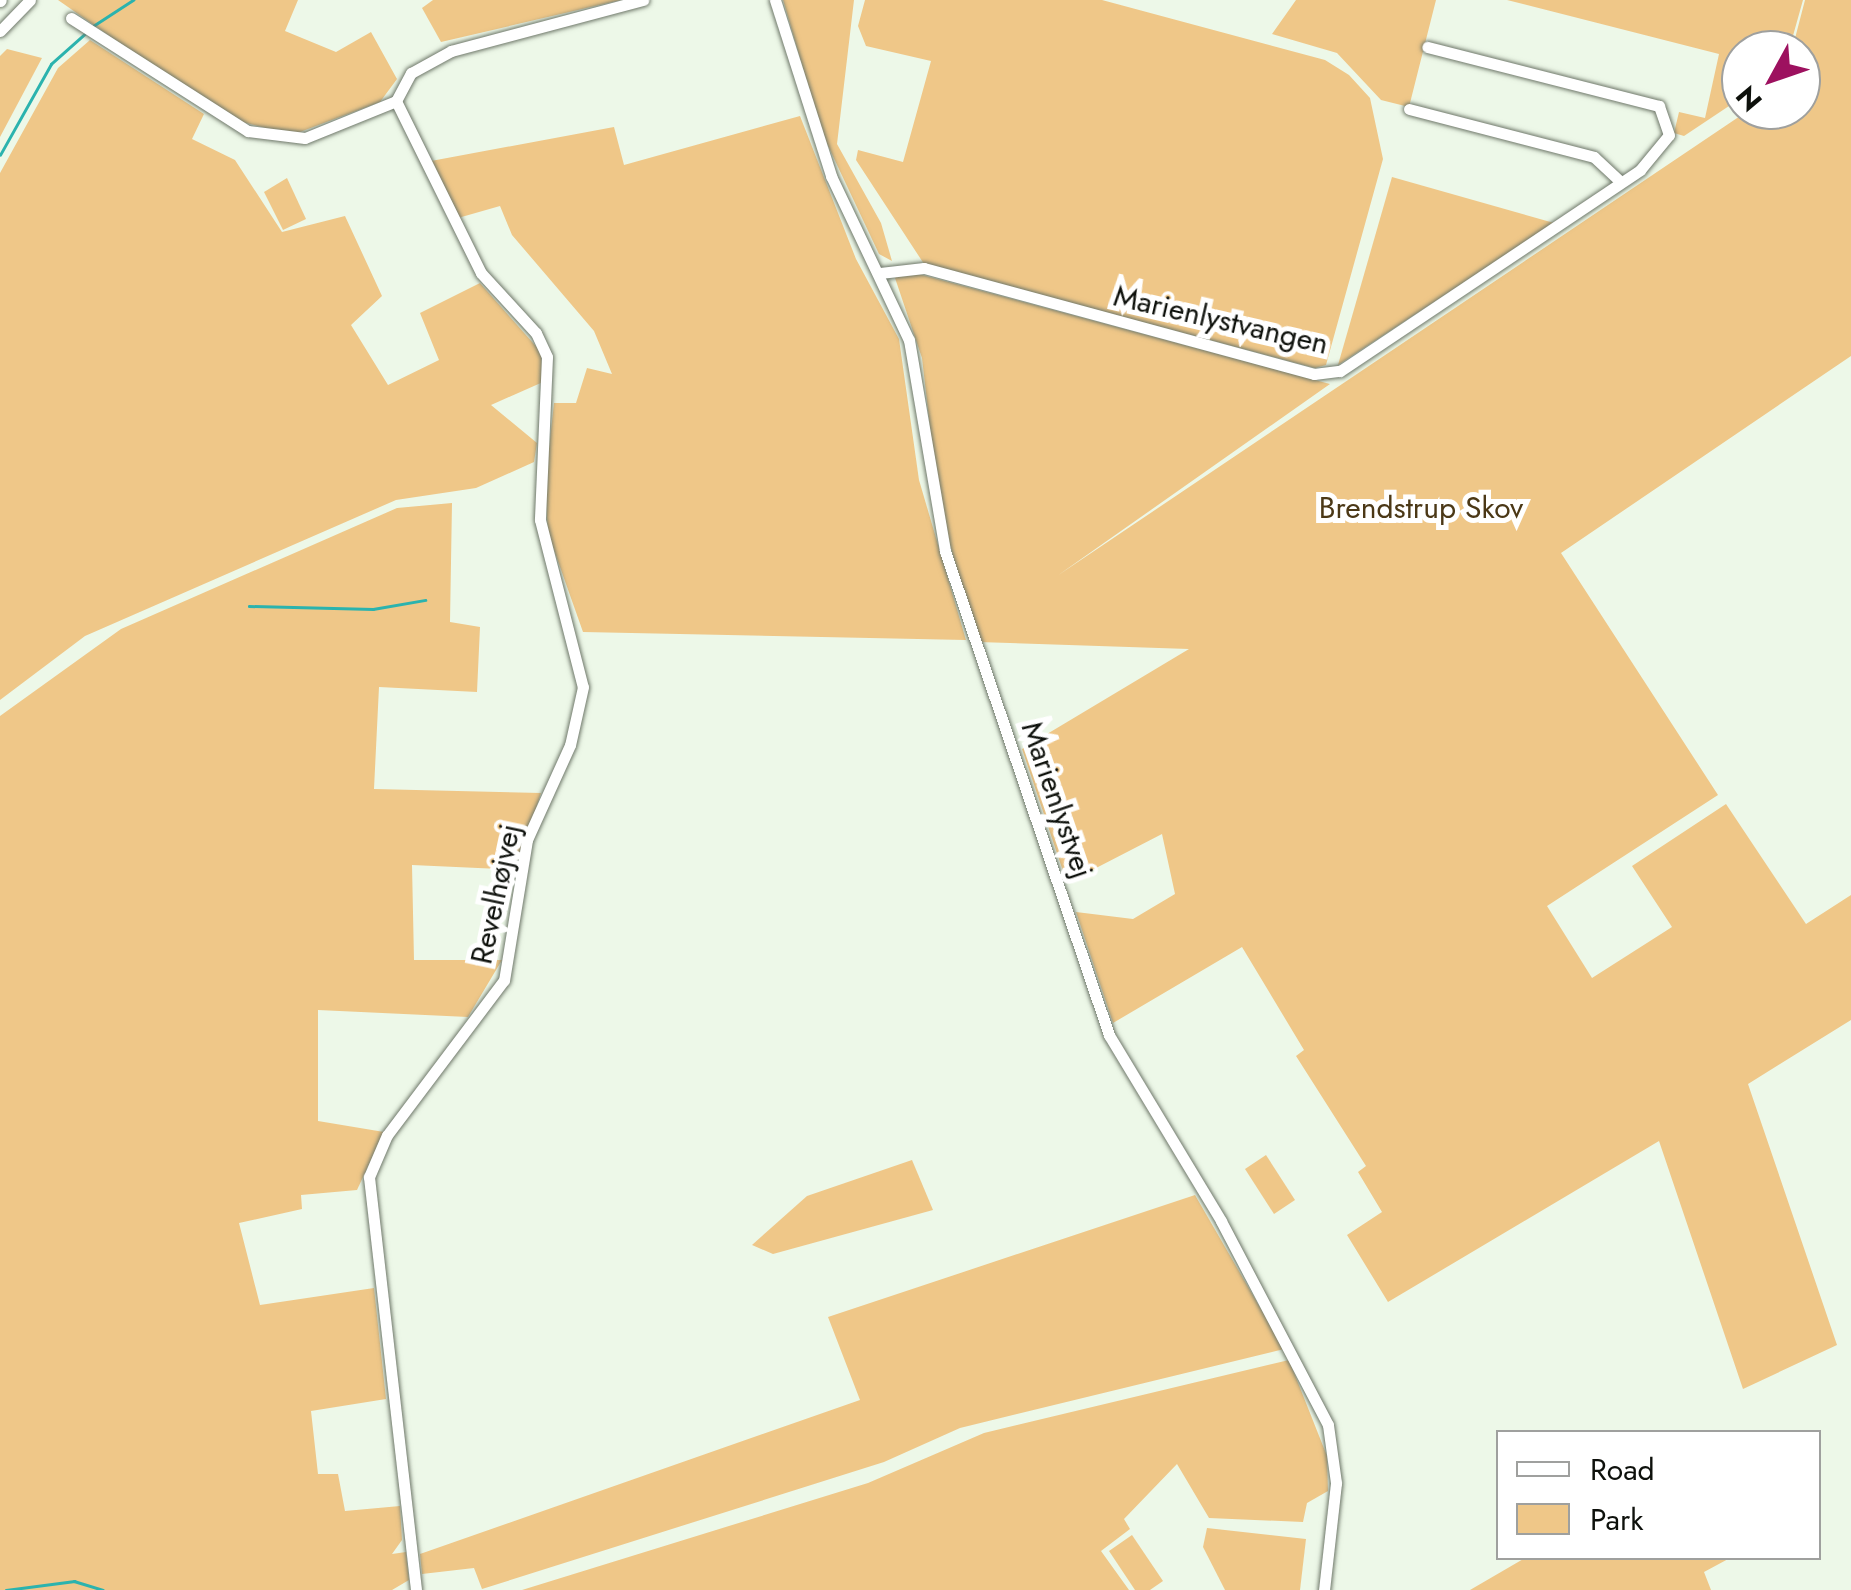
<!DOCTYPE html>
<html>
<head>
<meta charset="utf-8">
<style>
	body { margin:0 }
	#map { position:relative; width:1851px; height:1590px; overflow:hidden; background:#edf8e8; font-family:Jost,sans-serif }
	div>[style] { position:absolute }
	[style*='--x'] { left:calc(var(--x)*1px); top:calc(var(--y)*1px); width:calc(var(--w)*1px); rotate:calc(var(--a)*1deg) }
	.green>* { inset:0; background:#efc788 }
	.stream>* { height:2.5px; margin:-1.25px; padding:0 1.25px; transform-origin:1.25px; border-radius:1.25px; background:#2bb3ae }
	.roads { filter:drop-shadow(0 0 2px #6f786a) drop-shadow(0 0 2px #6f786a) }
	.minor>* { height:11px; margin:-5.5px; padding:0 5.5px; transform-origin:5.5px; border-radius:5.5px; background:#fff }
	span { translate:-50% -50%; white-space:nowrap; text-align:center; line-height:1.15; -webkit-text-stroke:10px #fff; paint-order:stroke }
	.street-label { font-size:30px; color:#0e110c }
	.park-label { font-size:30px; color:#4b3816 }
	.legend { position:absolute; left:1496px; top:1430px; width:325px; height:130px; box-sizing:border-box; background:#fff; border:2px solid #9fa09e; margin:0; padding:12px 18px; list-style:none; font-size:30px; color:#0e110c }
	.legend li { display:flex; align-items:center; gap:20px; height:50px }
	.legend b { width:50px; border:2px solid #9fa09e }
	.north { position:absolute; left:1721px; top:30px; width:100px; height:100px; box-sizing:border-box; background:#fff; border:2px solid #9fa09e; border-radius:50%; rotate:230deg; font-size:28px; font-weight:700; line-height:40px; text-align:center; color:#0e110c }
	.north::after { content:''; display:block; margin:auto; width:35px; height:45px; background:#9d115f; clip-path:polygon(50% 0,100% 100%,50% 72%,0 100%) }
</style>
</head>
<body>
<div id="map">
	<div class="green">
		<div style="clip-path:polygon(58px 0,298px 0,285px 31px,336px 52px,371px 32px,397px 79px,380px 102px,292px 135px,227px 118px)"></div>
		<div style="clip-path:polygon(433px 0,621px 0,441px 42px,422px 8px)"></div>
		<div style="clip-path:polygon(783px 0,854px 0,837px 144px,881px 223px,892px 261px,879px 254px,822px 133px)"></div>
		<div style="clip-path:polygon(865px 0,1102px 0,1325px 60px,1349px 75px,1370px 98px,1383px 159px,1326px 365px,1315px 368px,924px 264px,856px 160px,858px 150px,903px 162px,931px 61px,866px 46px,858px 26px)"></div>
		<div style="clip-path:polygon(1296px 0,1436px 0,1409px 107px,1381px 100px,1337px 53px,1272px 34px)"></div>
		<div style="clip-path:polygon(1507px 0,1803px 0,1789px 50px,1741px 50px,1741px 98px,1684px 136px,1674px 133px,1679px 112px,1705px 118px,1719px 54px)"></div>
		<div style="clip-path:polygon(1805px 0,1851px 0,1851px 356px,1561px 553px,1718px 795px,1547px 906px,1592px 978px,1672px 927px,1632px 866px,1726px 804px,1806px 924px,1851px 895px,1851px 1020px,1748px 1084px,1837px 1345px,1743px 1389px,1659px 1141px,1388px 1302px,1347px 1235px,1382px 1212px,1358px 1172px,1366px 1166px,1296px 1056px,1304px 1050px,1242px 947px,1113px 1023px,1076px 912px,1133px 919px,1175px 894px,1162px 834px,1067px 883px,1022px 749px,1189px 649px,978px 642px,939px 506px,922px 358px,895px 278px,903px 270px,926px 276px,1330px 384px,1057px 576px,1749px 110px,1801px 110px,1801px 50px,1792px 50px)"></div>
		<div style="clip-path:polygon(90px 40px,204px 114px,192px 139px,235px 160px,282px 232px,345px 216px,382px 296px,351px 325px,388px 385px,439px 360px,420px 313px,480px 283px,541px 352px,543px 382px,491px 405px,537px 443px,534px 462px,476px 488px,396px 500px,85px 636px,0 700px,0 173px,58px 68px)"></div>
		<div style="clip-path:polygon(7px 49px,42px 58px,0 137px,0 56px)"></div>
		<div style="clip-path:polygon(800px 116px,856px 259px,899px 339px,919px 480px,966px 640px,583px 632px,548px 533px,545px 485px,554px 403px,576px 403px,587px 368px,612px 374px,594px 331px,512px 235px,500px 206px,458px 218px,431px 161px,614px 127px,624px 165px)"></div>
		<div style="clip-path:polygon(1392px 177px,1554px 223px,1338px 365px)"></div>
		<div style="clip-path:polygon(287px 178px,306px 219px,283px 230px,264px 192px)"></div>
		<div style="clip-path:polygon(452px 503px,450px 622px,480px 627px,477px 692px,379px 687px,374px 789px,541px 793px,520px 858px,500px 869px,412px 865px,414px 960px,502px 960px,468px 1017px,318px 1010px,318px 1121px,384px 1132px,357px 1190px,301px 1195px,302px 1209px,239px 1223px,260px 1305px,374px 1288px,386px 1399px,311px 1411px,318px 1474px,338px 1474px,345px 1511px,400px 1506px,402px 1540px,392px 1554px,406px 1552px,409px 1580px,392px 1590px,0 1590px,0 716px,121px 629px,397px 508px)"></div>
		<div style="clip-path:polygon(1266px 1155px,1295px 1200px,1274px 1214px,1245px 1169px)"></div>
		<div style="clip-path:polygon(912px 1160px,933px 1210px,773px 1254px,752px 1245px,807px 1196px)"></div>
		<div style="clip-path:polygon(1195px 1195px,1284px 1349px,960px 1428px,884px 1462px,482px 1589px,474px 1568px,422px 1574px,420px 1554px,860px 1400px,828px 1317px)"></div>
		<div style="clip-path:polygon(1289px 1360px,1327px 1456px,1328px 1491px,1307px 1503px,1303px 1522px,1209px 1518px,1177px 1464px,1124px 1519px,1130px 1529px,1101px 1551px,1129px 1590px,522px 1590px,868px 1483px,984px 1433px)"></div>
		<div style="clip-path:polygon(1207px 1528px,1306px 1539px,1300px 1590px,1225px 1590px,1203px 1547px)"></div>
		<div style="clip-path:polygon(1132px 1535px,1163px 1581px,1150px 1590px,1135px 1590px,1109px 1551px)"></div>
		<div style="clip-path:polygon(1525px 1558px,1730px 1558px,1704px 1572px,1711px 1590px,1470px 1590px)"></div>
	</div>
	<div class="stream">
		<div style="--x:93;--y:26;--w:48;--a:-33"></div>
		<div style="--x:0;--y:155;--w:104;--a:-60.7"></div>
		<div style="--x:51;--y:64;--w:48;--a:-41.6"></div>
		<div style="--x:249;--y:606;--w:124;--a:1.4"></div>
		<div style="--x:373;--y:609;--w:53;--a:-9.8"></div>
		<div style="--x:6;--y:1590;--w:69;--a:-7.5"></div>
		<div style="--x:74;--y:1581;--w:30;--a:17"></div>
	</div>
	<div class="roads">
		<div class="minor">
			<div style="--x:775;--y:0;--w:185;--a:72.3"></div>
			<div style="--x:831;--y:176;--w:182;--a:64.6"></div>
			<div style="--x:909;--y:340;--w:214;--a:80.3"></div>
			<div style="--x:945;--y:551;--w:511;--a:71.28"></div>
			<div style="--x:1109;--y:1035;--w:217;--a:58.9"></div>
			<div style="--x:1221;--y:1221;--w:230;--a:62.3"></div>
			<div style="--x:1328;--y:1425;--w:59;--a:82.1"></div>
			<div style="--x:1336;--y:1483;--w:108;--a:96.4"></div>
			<div style="--x:0;--y:1;--w:1;--a:-45"></div>
			<div style="--x:71;--y:18;--w:210;--a:32.6"></div>
			<div style="--x:248;--y:131;--w:57;--a:7"></div>
			<div style="--x:305;--y:138;--w:98;--a:-22.1"></div>
			<div style="--x:0;--y:31;--w:43;--a:-45.9"></div>
			<div style="--x:396;--y:101;--w:192;--a:63.7"></div>
			<div style="--x:481;--y:273;--w:81;--a:47.5"></div>
			<div style="--x:536;--y:333;--w:26;--a:65"></div>
			<div style="--x:547;--y:357;--w:163;--a:92.5"></div>
			<div style="--x:540;--y:520;--w:172;--a:75.6"></div>
			<div style="--x:583;--y:687;--w:59;--a:102.6"></div>
			<div style="--x:570;--y:745;--w:104;--a:114.4"></div>
			<div style="--x:527;--y:840;--w:142;--a:99.3"></div>
			<div style="--x:504;--y:980;--w:194;--a:127"></div>
			<div style="--x:387;--y:1135;--w:46;--a:113.2"></div>
			<div style="--x:369;--y:1177;--w:416;--a:83.5"></div>
			<div style="--x:396;--y:101;--w:32;--a:-62"></div>
			<div style="--x:411;--y:73;--w:46;--a:-28.8"></div>
			<div style="--x:451;--y:51;--w:199;--a:-14.9"></div>
			<div style="--x:1409;--y:109;--w:191;--a:14.5"></div>
			<div style="--x:1594;--y:157;--w:37;--a:43"></div>
			<div style="--x:880;--y:273;--w:44;--a:-6.5"></div>
			<div style="--x:924;--y:268;--w:404;--a:15.2"></div>
			<div style="--x:1314;--y:374;--w:26;--a:-7"></div>
			<div style="--x:1340;--y:371;--w:361;--a:-33.8"></div>
			<div style="--x:1640;--y:170;--w:45;--a:-50.4"></div>
			<div style="--x:1669;--y:135;--w:31;--a:-109"></div>
			<div style="--x:1659;--y:106;--w:239;--a:-165.7"></div>
		</div>
	</div>
	<div class="street-label">
		<span style="left:1221px;top:320px;rotate:13deg">Marienlystvangen</span>
		<span style="left:1057px;top:800px;rotate:71deg">Marienlystvej</span>
		<span style="left:496px;top:894px;rotate:-78deg">Revelhøjvej</span>
	</div>
	<div class="park-label">
		<span style="left:1421px;top:508px">Brendstrup Skov</span>
	</div>
	<ul class="legend">
	<li><b style="height:12px;background:#fff"></b>Road</li>
	<li><b style="height:28px;background:#efc788"></b>Park</li>
	</ul>
	<div class="north">N</div>
</div>
</body>
</html>
